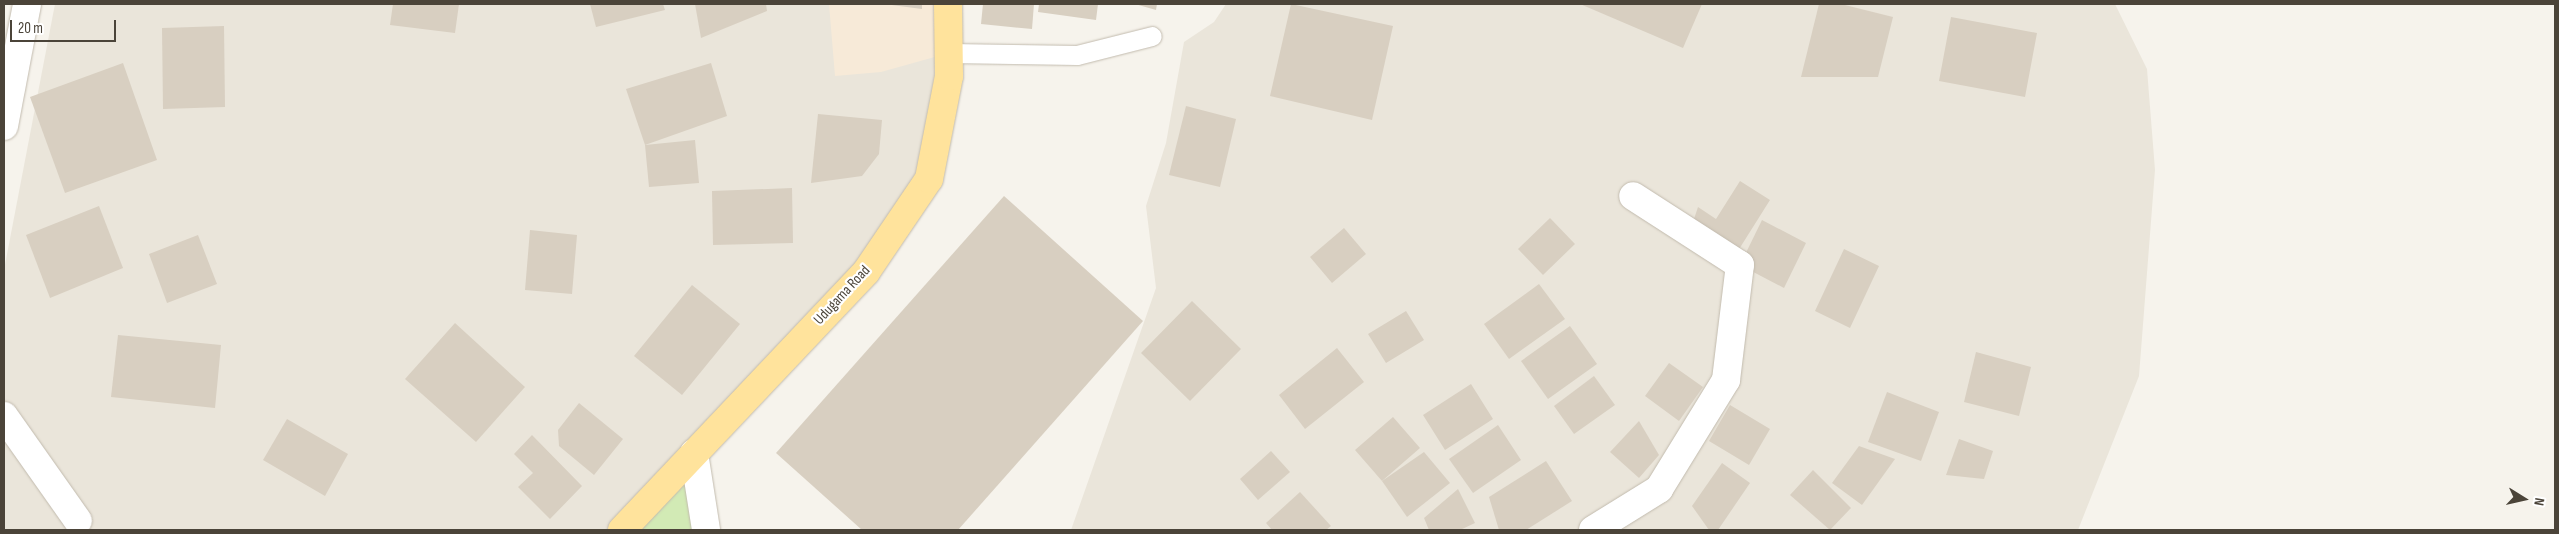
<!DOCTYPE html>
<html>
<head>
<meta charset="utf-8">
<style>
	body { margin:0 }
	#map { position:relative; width:2559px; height:534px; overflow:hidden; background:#f6f3ec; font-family:"Sofia Sans Condensed",sans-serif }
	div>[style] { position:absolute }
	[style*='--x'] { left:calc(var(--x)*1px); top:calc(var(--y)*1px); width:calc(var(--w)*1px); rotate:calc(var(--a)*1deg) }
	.residential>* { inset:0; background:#eae5da }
	.commercial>* { inset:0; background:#f7ead8 }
	.green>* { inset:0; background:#d2eab5 }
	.building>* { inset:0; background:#d8cfc1 }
	.roads { filter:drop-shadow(0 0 1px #c2bbae) drop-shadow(0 0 1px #c2bbae) }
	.lane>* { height:19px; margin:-9.5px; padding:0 9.5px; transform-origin:9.5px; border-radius:9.5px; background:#fff }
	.street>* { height:28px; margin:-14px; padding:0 14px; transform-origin:14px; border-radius:14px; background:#fff }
	.primary>* { height:28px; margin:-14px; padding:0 14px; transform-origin:14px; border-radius:14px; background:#ffe39c }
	span { translate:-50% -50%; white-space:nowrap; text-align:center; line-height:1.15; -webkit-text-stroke:4.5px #fff; paint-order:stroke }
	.street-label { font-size:15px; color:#4b4439 }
	.frame { position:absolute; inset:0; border:5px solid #4b4439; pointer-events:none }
	.north { position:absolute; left:2499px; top:474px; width:50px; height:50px; -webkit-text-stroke:4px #fff; paint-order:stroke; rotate:100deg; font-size:14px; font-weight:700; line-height:20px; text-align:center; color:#4b4439 }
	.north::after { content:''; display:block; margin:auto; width:18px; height:22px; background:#4b4439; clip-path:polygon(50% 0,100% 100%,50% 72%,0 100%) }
	.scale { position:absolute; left:10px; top:20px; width:106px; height:22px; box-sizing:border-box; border:2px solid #4b4439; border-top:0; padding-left:6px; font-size:15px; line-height:18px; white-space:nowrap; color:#4b4439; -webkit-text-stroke:4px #fff; paint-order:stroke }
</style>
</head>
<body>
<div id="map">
	<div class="residential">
		<div style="clip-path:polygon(55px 4px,948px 4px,929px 179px,622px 530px,4px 530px,4px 270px)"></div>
		<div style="clip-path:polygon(1226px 4px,2115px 4px,2147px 69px,2155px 170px,2139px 376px,2078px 530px,1071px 530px,1156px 288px,1146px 206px,1166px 143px,1184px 42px,1214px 22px)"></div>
	</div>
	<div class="commercial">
		<div style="clip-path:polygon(829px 4px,948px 4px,949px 53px,881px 72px,835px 76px)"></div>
	</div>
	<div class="green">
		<div style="clip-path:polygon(694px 453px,706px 530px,622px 530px)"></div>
	</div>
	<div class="building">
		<div style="clip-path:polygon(393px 4px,459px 4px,455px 33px,390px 25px)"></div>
		<div style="clip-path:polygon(590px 4px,663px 4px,665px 10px,596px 27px)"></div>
		<div style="clip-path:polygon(695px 4px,766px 4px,767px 11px,701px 38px)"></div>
		<div style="clip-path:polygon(884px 4px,922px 4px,922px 9px)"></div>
		<div style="clip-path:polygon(983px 4px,1034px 4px,1032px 29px,981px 24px)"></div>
		<div style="clip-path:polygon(1039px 4px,1098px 4px,1096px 20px,1038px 12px)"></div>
		<div style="clip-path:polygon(1135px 4px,1157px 4px,1156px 10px)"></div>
		<div style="clip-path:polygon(1291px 4px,1393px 26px,1372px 120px,1270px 96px)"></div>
		<div style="clip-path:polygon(1580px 4px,1702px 4px,1683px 48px)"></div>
		<div style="clip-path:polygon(1819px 4px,1841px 4px,1893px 17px,1878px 77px,1801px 77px)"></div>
		<div style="clip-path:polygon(1951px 17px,2037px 33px,2025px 97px,1939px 81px)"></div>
		<div style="clip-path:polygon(224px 26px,225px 107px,163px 109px,162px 28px)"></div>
		<div style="clip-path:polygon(123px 63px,157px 160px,65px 193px,30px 97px)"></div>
		<div style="clip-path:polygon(711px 63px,727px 116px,645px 145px,626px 89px)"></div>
		<div style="clip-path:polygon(1186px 106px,1236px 119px,1220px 187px,1169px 175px)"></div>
		<div style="clip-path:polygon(818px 114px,882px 120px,879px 154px,862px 176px,811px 183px)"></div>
		<div style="clip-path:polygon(695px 140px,699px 183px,649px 187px,645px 145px)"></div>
		<div style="clip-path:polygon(1740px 181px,1770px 200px,1736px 254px,1692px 225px,1698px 207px,1716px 219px)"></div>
		<div style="clip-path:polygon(792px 188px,793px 243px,713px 245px,712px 191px)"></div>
		<div style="clip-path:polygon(1004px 196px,1143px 321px,958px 530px,862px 530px,776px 453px)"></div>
		<div style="clip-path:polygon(99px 206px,123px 268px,50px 298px,26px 235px)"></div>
		<div style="clip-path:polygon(1550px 218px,1575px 244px,1543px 275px,1518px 249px)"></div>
		<div style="clip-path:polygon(1762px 220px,1806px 243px,1784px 288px,1740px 265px)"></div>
		<div style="clip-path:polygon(1344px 228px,1366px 254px,1332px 283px,1310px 257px)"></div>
		<div style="clip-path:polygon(530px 230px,577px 235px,572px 294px,525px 290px)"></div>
		<div style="clip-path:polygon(198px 235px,217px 284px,167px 303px,149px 254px)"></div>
		<div style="clip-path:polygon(1844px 249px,1879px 266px,1850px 328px,1815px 311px)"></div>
		<div style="clip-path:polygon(1539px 284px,1565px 319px,1509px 359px,1484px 324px)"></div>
		<div style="clip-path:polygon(692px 285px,740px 324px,682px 395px,634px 356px)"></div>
		<div style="clip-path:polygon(1192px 301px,1241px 349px,1190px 401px,1141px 353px)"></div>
		<div style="clip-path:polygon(1406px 311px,1424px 340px,1386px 363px,1368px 334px)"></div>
		<div style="clip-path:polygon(455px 323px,525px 387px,476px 442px,405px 379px)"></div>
		<div style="clip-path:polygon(1570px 326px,1597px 364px,1548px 399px,1521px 361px)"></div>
		<div style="clip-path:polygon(118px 335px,221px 345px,215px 408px,111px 397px)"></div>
		<div style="clip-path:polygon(1337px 348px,1364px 382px,1305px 429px,1279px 395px)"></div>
		<div style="clip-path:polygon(1976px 352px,2031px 367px,2019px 416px,1964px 402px)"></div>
		<div style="clip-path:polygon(1669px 363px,1703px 387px,1679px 421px,1645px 396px)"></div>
		<div style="clip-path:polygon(1594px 376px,1615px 405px,1574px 434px,1554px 406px)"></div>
		<div style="clip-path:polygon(1471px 384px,1493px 419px,1445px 450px,1423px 415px)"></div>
		<div style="clip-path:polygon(1887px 392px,1939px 412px,1921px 461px,1868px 442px)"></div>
		<div style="clip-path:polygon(579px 403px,623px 439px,594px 475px,559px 446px,558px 430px)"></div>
		<div style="clip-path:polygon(1730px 405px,1770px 429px,1749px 465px,1709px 441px)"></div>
		<div style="clip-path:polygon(1393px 417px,1420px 448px,1382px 481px,1355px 450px)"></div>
		<div style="clip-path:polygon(287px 419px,348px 454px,325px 496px,263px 460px)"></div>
		<div style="clip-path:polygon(1639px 421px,1659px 455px,1639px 478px,1610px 452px)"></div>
		<div style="clip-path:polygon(1498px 425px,1521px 460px,1473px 493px,1449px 459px)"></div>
		<div style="clip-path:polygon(532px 435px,582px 486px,550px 519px,518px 487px,533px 473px,514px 454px)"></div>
		<div style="clip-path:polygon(1959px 439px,1993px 451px,1984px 479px,1946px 475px)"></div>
		<div style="clip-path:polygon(1859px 446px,1895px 459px,1862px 505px,1832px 483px)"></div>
		<div style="clip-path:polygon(1271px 451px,1290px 472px,1258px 500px,1240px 479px)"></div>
		<div style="clip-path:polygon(1424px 452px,1450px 483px,1407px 517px,1382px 481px)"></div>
		<div style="clip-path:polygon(1546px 461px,1572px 501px,1526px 530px,1499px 530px,1489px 497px)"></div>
		<div style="clip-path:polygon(1722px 463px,1750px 483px,1718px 530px,1709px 530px,1692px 506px)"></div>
		<div style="clip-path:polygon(1813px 470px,1851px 508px,1830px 530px,1790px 495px)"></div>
		<div style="clip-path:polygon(1458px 489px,1475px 523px,1460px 530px,1429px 530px,1424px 518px)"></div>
		<div style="clip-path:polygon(1300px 492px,1331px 526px,1326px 530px,1272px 530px,1266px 523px)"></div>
	</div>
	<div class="roads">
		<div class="lane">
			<div style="--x:949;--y:53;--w:128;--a:0.9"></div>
			<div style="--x:1077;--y:55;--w:77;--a:-14.2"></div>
		</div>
		<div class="street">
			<div style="--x:4;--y:126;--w:124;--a:-79.3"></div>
			<div style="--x:4;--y:416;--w:128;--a:54.8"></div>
			<div style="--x:694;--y:453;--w:78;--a:81.1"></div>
			<div style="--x:1593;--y:530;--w:78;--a:-31.8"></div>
			<div style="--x:1659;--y:489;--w:128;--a:-58.4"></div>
			<div style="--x:1726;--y:380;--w:116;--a:-83.1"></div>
			<div style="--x:1740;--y:265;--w:127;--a:-147.2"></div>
		</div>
		<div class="primary">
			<div style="--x:622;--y:530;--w:355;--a:-46.6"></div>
			<div style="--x:866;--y:272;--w:112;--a:-55.9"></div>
			<div style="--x:929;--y:179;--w:105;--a:-79"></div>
			<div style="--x:949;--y:76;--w:72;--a:-90.8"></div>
		</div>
	</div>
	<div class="street-label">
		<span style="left:842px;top:295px;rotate:-47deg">Udugama Road</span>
	</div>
	<div class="frame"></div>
	<div class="north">N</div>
	<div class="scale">20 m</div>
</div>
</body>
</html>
